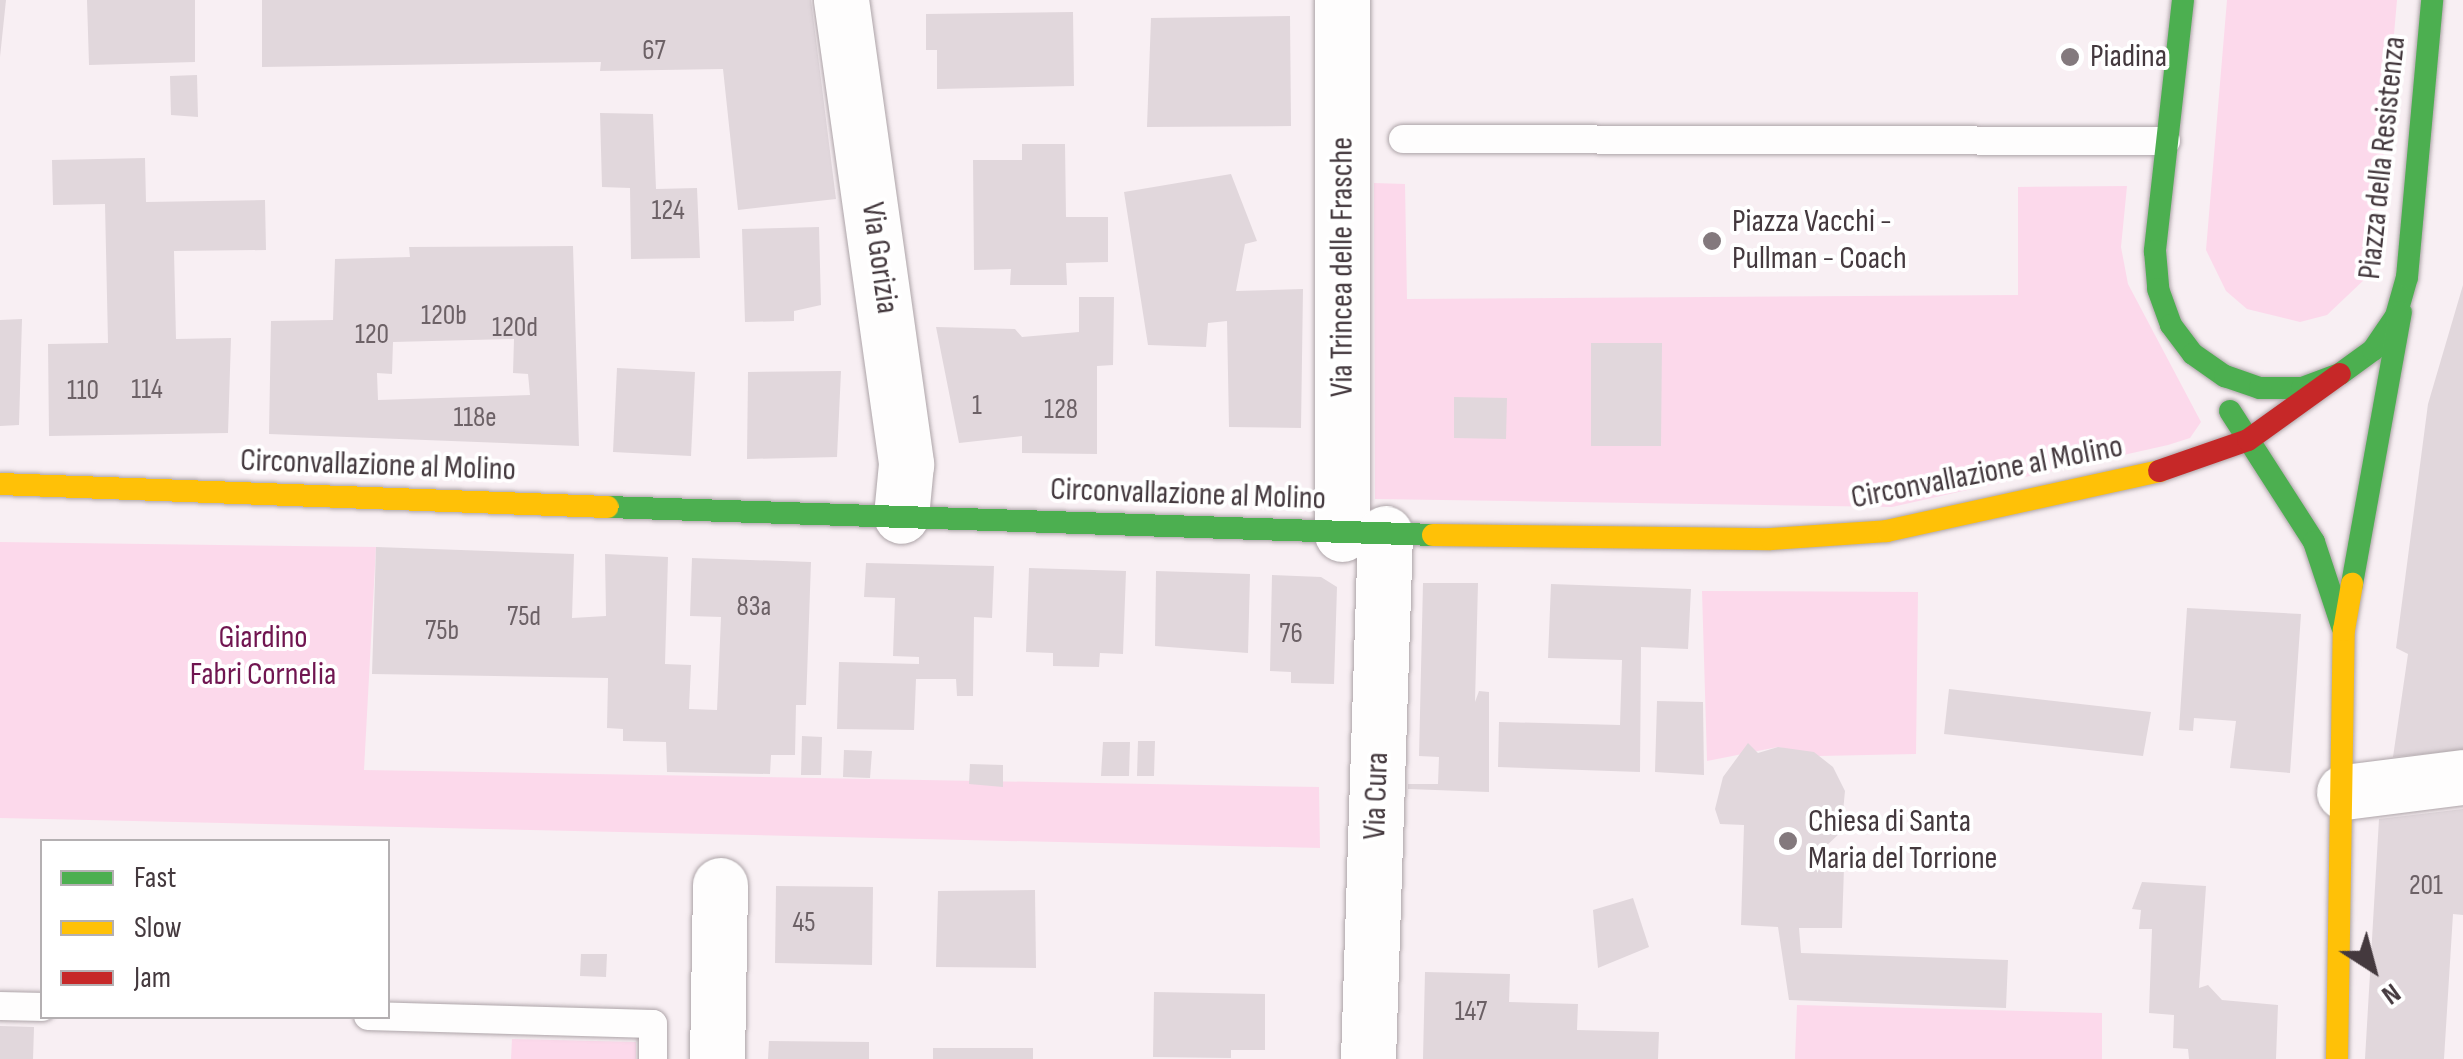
<!DOCTYPE html>
<html>
<head>
<meta charset="utf-8">
<style>
	body { margin:0 }
	#map { position:relative; width:2463px; height:1059px; overflow:hidden; background:#f8eff3; font-family:"Sofia Sans Condensed",sans-serif }
	div>[style] { position:absolute }
	[style*='--x'] { left:calc(var(--x)*1px); top:calc(var(--y)*1px); width:calc(var(--w)*1px); rotate:calc(var(--a)*1deg) }
	.green>* { inset:0; background:#fcd9eb }
	.building>* { inset:0; background:#e1d7dc }
	.roads { filter:drop-shadow(0 0 2px #ada4a8) drop-shadow(0 0 2px #ada4a8) }
	.lane>* { height:28px; margin:-14px; padding:0 14px; transform-origin:14px; border-radius:14px; background:#fefdfd }
	.street>* { height:55px; margin:-27.5px; padding:0 27.5px; transform-origin:27.5px; border-radius:27.5px; background:#fefdfd }
	.fast>* { height:22px; margin:-11px; padding:0 11px; transform-origin:11px; border-radius:11px; background:#4caf50 }
	.slow>* { height:22px; margin:-11px; padding:0 11px; transform-origin:11px; border-radius:11px; background:#ffc107 }
	.jam>* { height:22px; margin:-11px; padding:0 11px; transform-origin:11px; border-radius:11px; background:#c62828 }
	.dots>* { width:28px; height:28px; translate:-50% -50%; box-sizing:border-box; border:5px solid #fff; border-radius:50% }
	span { translate:-50% -50%; white-space:nowrap; text-align:center; line-height:1.15; -webkit-text-stroke:8px #fff; paint-order:stroke }
	.number-label { font-size:28px; color:#6c6166 }
	.number-label span { -webkit-text-stroke-width:0 }
	.poi-label { font-size:32px; color:#44393e }
	.left { translate:0 -50%; text-align:left }
	.street-label { font-size:32px; color:#44393e }
	.park-label { font-size:32px; color:#701550 }
	.legend { position:absolute; left:40px; top:839px; width:350px; height:180px; box-sizing:border-box; background:#fff; border:2px solid #b4b0b2; margin:0; padding:12px 18px; list-style:none; font-size:30px; color:#44393e }
	.legend li { display:flex; align-items:center; gap:20px; height:50px }
	.legend b { width:50px; border:2px solid #b4b0b2 }
	.north { position:absolute; left:2323px; top:919px; width:100px; height:100px; -webkit-text-stroke:8px #fff; paint-order:stroke; rotate:144deg; font-size:28px; font-weight:700; line-height:40px; text-align:center; color:#44393e }
	.north::after { content:''; display:block; margin:auto; width:35px; height:45px; background:#44393e; clip-path:polygon(50% 0,100% 100%,50% 72%,0 100%) }
</style>
</head>
<body>
<div id="map">
	<div class="green">
		<div style="clip-path:polygon(2227px 0,2397px 0,2375px 251px,2367px 277px,2327px 315px,2300px 322px,2247px 309px,2226px 291px,2206px 250px)"></div>
		<div style="clip-path:polygon(1374px 183px,1405px 184px,1407px 299px,2018px 295px,2018px 187px,2127px 186px,2121px 247px,2128px 284px,2201px 422px,2190px 438px,2168px 445px,1892px 507px,1375px 499px)"></div>
		<div style="clip-path:polygon(0 542px,376px 547px,364px 770px,1319px 787px,1320px 848px,0 818px)"></div>
		<div style="clip-path:polygon(1702px 591px,1918px 592px,1916px 754px,1819px 756px,1778px 747px,1707px 761px)"></div>
		<div style="clip-path:polygon(1797px 1005px,2102px 1013px,2102px 1059px,1795px 1059px)"></div>
		<div style="clip-path:polygon(512px 1039px,636px 1042px,636px 1059px,511px 1059px)"></div>
	</div>
	<div class="building">
		<div style="clip-path:polygon(0 0,6px 0,0 57px)"></div>
		<div style="clip-path:polygon(87px 0,195px 0,195px 62px,89px 65px)"></div>
		<div style="clip-path:polygon(262px 0,811px 0,836px 199px,738px 210px,723px 69px,600px 71px,601px 62px,262px 67px)"></div>
		<div style="clip-path:polygon(1073px 12px,1074px 86px,937px 89px,937px 50px,926px 50px,926px 14px)"></div>
		<div style="clip-path:polygon(1290px 16px,1291px 126px,1147px 127px,1151px 18px)"></div>
		<div style="clip-path:polygon(197px 75px,198px 117px,171px 115px,170px 76px)"></div>
		<div style="clip-path:polygon(600px 113px,653px 114px,656px 189px,697px 188px,700px 258px,631px 259px,630px 188px,602px 187px)"></div>
		<div style="clip-path:polygon(1022px 144px,1065px 144px,1066px 217px,1108px 217px,1108px 262px,1066px 263px,1067px 285px,1010px 285px,1011px 269px,974px 270px,973px 160px,1022px 160px)"></div>
		<div style="clip-path:polygon(145px 158px,146px 202px,265px 200px,266px 250px,174px 251px,176px 339px,231px 338px,228px 433px,49px 436px,48px 344px,108px 343px,105px 204px,53px 205px,52px 160px)"></div>
		<div style="clip-path:polygon(1231px 174px,1257px 241px,1245px 244px,1236px 291px,1303px 289px,1301px 428px,1229px 427px,1227px 321px,1208px 323px,1206px 347px,1148px 345px,1124px 192px)"></div>
		<div style="clip-path:polygon(819px 227px,821px 305px,794px 311px,794px 321px,745px 322px,742px 229px)"></div>
		<div style="clip-path:polygon(evenodd,573px 246px,579px 446px,269px 434px,271px 321px,333px 320px,335px 259px,410px 257px,409px 247px,573px 246px,514px 339px,513px 373px,528px 374px,530px 395px,378px 400px,377px 373px,392px 374px,393px 342px,514px 339px)"></div>
		<div style="clip-path:polygon(2463px 285px,2463px 750px,2393px 757px,2408px 654px,2396px 648px,2428px 404px)"></div>
		<div style="clip-path:polygon(1079px 297px,1114px 297px,1113px 365px,1097px 366px,1097px 454px,1022px 453px,1022px 436px,959px 443px,936px 327px,1015px 329px,1022px 337px,1079px 332px)"></div>
		<div style="clip-path:polygon(22px 319px,19px 425px,0 426px,0 320px)"></div>
		<div style="clip-path:polygon(1591px 343px,1662px 343px,1661px 446px,1591px 446px)"></div>
		<div style="clip-path:polygon(617px 368px,695px 372px,691px 456px,613px 452px)"></div>
		<div style="clip-path:polygon(841px 371px,837px 457px,747px 459px,748px 372px)"></div>
		<div style="clip-path:polygon(1454px 397px,1507px 398px,1506px 439px,1454px 438px)"></div>
		<div style="clip-path:polygon(376px 547px,574px 554px,572px 618px,606px 616px,605px 554px,668px 557px,665px 664px,691px 665px,689px 709px,717px 710px,721px 617px,690px 616px,692px 558px,811px 562px,806px 705px,796px 705px,795px 755px,771px 755px,770px 774px,667px 772px,666px 742px,623px 741px,623px 729px,607px 728px,608px 678px,372px 674px)"></div>
		<div style="clip-path:polygon(866px 563px,994px 566px,992px 618px,974px 617px,973px 696px,957px 696px,956px 679px,916px 679px,914px 730px,837px 729px,839px 662px,919px 664px,919px 657px,893px 656px,895px 598px,864px 597px)"></div>
		<div style="clip-path:polygon(1029px 568px,1126px 571px,1123px 654px,1100px 653px,1099px 667px,1053px 666px,1053px 653px,1026px 652px)"></div>
		<div style="clip-path:polygon(1156px 571px,1250px 574px,1248px 653px,1155px 646px)"></div>
		<div style="clip-path:polygon(1272px 575px,1321px 577px,1337px 587px,1334px 684px,1291px 683px,1291px 672px,1270px 671px)"></div>
		<div style="clip-path:polygon(1423px 583px,1478px 583px,1475px 702px,1479px 691px,1489px 692px,1489px 792px,1408px 789px,1408px 784px,1438px 784px,1439px 757px,1419px 756px)"></div>
		<div style="clip-path:polygon(1551px 584px,1691px 589px,1688px 649px,1641px 647px,1640px 772px,1498px 767px,1499px 722px,1620px 725px,1622px 660px,1548px 658px)"></div>
		<div style="clip-path:polygon(2187px 608px,2301px 614px,2290px 773px,2230px 768px,2236px 721px,2194px 718px,2193px 731px,2179px 730px)"></div>
		<div style="clip-path:polygon(1949px 689px,2151px 712px,2143px 756px,1944px 734px)"></div>
		<div style="clip-path:polygon(1657px 701px,1703px 702px,1704px 775px,1655px 772px)"></div>
		<div style="clip-path:polygon(802px 736px,822px 737px,821px 775px,801px 775px)"></div>
		<div style="clip-path:polygon(1138px 741px,1155px 741px,1154px 776px,1137px 776px)"></div>
		<div style="clip-path:polygon(1103px 742px,1130px 742px,1129px 776px,1101px 776px)"></div>
		<div style="clip-path:polygon(1748px 743px,1758px 753px,1778px 747px,1814px 752px,1833px 767px,1845px 791px,1841px 832px,1807px 864px,1844px 867px,1842px 928px,1799px 928px,1801px 953px,2008px 960px,2006px 1008px,1789px 1000px,1778px 927px,1741px 925px,1744px 825px,1720px 824px,1715px 809px,1723px 777px)"></div>
		<div style="clip-path:polygon(844px 750px,872px 751px,870px 778px,843px 777px)"></div>
		<div style="clip-path:polygon(970px 764px,1003px 765px,1003px 787px,969px 784px)"></div>
		<div style="clip-path:polygon(2463px 809px,2463px 915px,2453px 914px,2444px 1059px,2365px 1059px,2379px 819px)"></div>
		<div style="clip-path:polygon(2142px 882px,2206px 886px,2199px 988px,2208px 985px,2222px 1000px,2278px 1005px,2276px 1059px,2189px 1059px,2188px 1049px,2173px 1048px,2174px 1015px,2149px 1013px,2152px 929px,2139px 929px,2141px 910px,2132px 909px)"></div>
		<div style="clip-path:polygon(776px 886px,873px 887px,872px 965px,775px 963px)"></div>
		<div style="clip-path:polygon(1035px 890px,1036px 968px,936px 967px,938px 891px)"></div>
		<div style="clip-path:polygon(1633px 898px,1649px 947px,1598px 968px,1593px 910px)"></div>
		<div style="clip-path:polygon(581px 954px,607px 954px,606px 977px,580px 976px)"></div>
		<div style="clip-path:polygon(1425px 972px,1510px 974px,1509px 1002px,1578px 1004px,1577px 1030px,1659px 1032px,1658px 1059px,1423px 1059px)"></div>
		<div style="clip-path:polygon(1154px 992px,1265px 994px,1265px 1050px,1231px 1050px,1231px 1058px,1153px 1057px)"></div>
		<div style="clip-path:polygon(0 1026px,34px 1027px,33px 1059px,0 1059px)"></div>
		<div style="clip-path:polygon(769px 1041px,869px 1042px,869px 1059px,768px 1059px)"></div>
		<div style="clip-path:polygon(933px 1048px,1033px 1048px,1033px 1059px,933px 1059px)"></div>
	</div>
	<div class="roads">
		<div class="lane">
			<div style="--x:1403;--y:139;--w:763;--a:0.15"></div>
			<div style="--x:0;--y:1006;--w:42;--a:1.4"></div>
			<div style="--x:368;--y:1016;--w:285;--a:1.6"></div>
			<div style="--x:653;--y:1024;--w:35;--a:90"></div>
		</div>
		<div class="street">
			<div style="--x:841;--y:0;--w:469;--a:82"></div>
			<div style="--x:906;--y:464;--w:52;--a:95.5"></div>
			<div style="--x:1342;--y:0;--w:534;--a:90"></div>
			<div style="--x:2344;--y:792;--w:120;--a:-7.2"></div>
			<div style="--x:717;--y:1059;--w:174;--a:-89"></div>
			<div style="--x:1368;--y:1059;--w:526;--a:-88.15"></div>
		</div>
		<div class="fast">
			<div style="--x:2183;--y:0;--w:253;--a:96.4"></div>
			<div style="--x:2155;--y:251;--w:38;--a:85"></div>
			<div style="--x:2158;--y:289;--w:38;--a:70"></div>
			<div style="--x:2171;--y:325;--w:36;--a:53"></div>
			<div style="--x:2193;--y:354;--w:39;--a:35"></div>
			<div style="--x:2225;--y:376;--w:37;--a:19"></div>
			<div style="--x:2260;--y:388;--w:42;--a:0"></div>
			<div style="--x:2302;--y:388;--w:40;--a:-20.2"></div>
			<div style="--x:2340;--y:374;--w:41;--a:-36"></div>
			<div style="--x:2373;--y:350;--w:41;--a:-55.9"></div>
			<div style="--x:2396;--y:316;--w:41;--a:-74.2"></div>
			<div style="--x:2407;--y:277;--w:278;--a:-84.8"></div>
			<div style="--x:2230;--y:411;--w:156;--a:57.3"></div>
			<div style="--x:2314;--y:542;--w:89;--a:71.6"></div>
			<div style="--x:608;--y:507;--w:825;--a:1.94"></div>
			<div style="--x:2352;--y:584;--w:276;--a:-79.8"></div>
		</div>
		<div class="slow">
			<div style="--x:0;--y:484;--w:608;--a:2.17"></div>
			<div style="--x:1433;--y:535;--w:338;--a:0.7"></div>
			<div style="--x:1771;--y:539;--w:116;--a:-3.9"></div>
			<div style="--x:1887;--y:531;--w:279;--a:-12.4"></div>
			<div style="--x:2337;--y:1059;--w:429;--a:-89.1"></div>
			<div style="--x:2344;--y:630;--w:47;--a:-80.1"></div>
		</div>
		<div class="jam">
			<div style="--x:2159;--y:471;--w:94;--a:-19.2"></div>
			<div style="--x:2248;--y:440;--w:113;--a:-35.7"></div>
		</div>
	</div>
	<div class="dots">
		<div style="left:2070px;top:57px;background:#83797d"></div>
		<div style="left:1712px;top:241px;background:#83797d"></div>
		<div style="left:1788px;top:841px;background:#83797d"></div>
	</div>
	<div class="number-label">
		<span style="left:654px;top:51px">67</span>
		<span style="left:668px;top:211px">124</span>
		<span style="left:444px;top:316px">120b</span>
		<span style="left:515px;top:328px">120d</span>
		<span style="left:372px;top:335px">120</span>
		<span style="left:147px;top:390px">114</span>
		<span style="left:83px;top:391px">110</span>
		<span style="left:977px;top:406px">1</span>
		<span style="left:1061px;top:410px">128</span>
		<span style="left:475px;top:418px">118e</span>
		<span style="left:754px;top:607px">83a</span>
		<span style="left:524px;top:617px">75d</span>
		<span style="left:442px;top:631px">75b</span>
		<span style="left:1291px;top:634px">76</span>
		<span style="left:2426px;top:886px">201</span>
		<span style="left:804px;top:923px">45</span>
		<span style="left:1471px;top:1012px">147</span>
	</div>
	<div class="poi-label">
		<span class="left" style="left:2090px;top:57px">Piadina</span>
		<span class="left" style="left:1732px;top:241px">Piazza Vacchi -<br>Pullman - Coach</span>
		<span class="left" style="left:1808px;top:841px">Chiesa di Santa<br>Maria del Torrione</span>
	</div>
	<div class="street-label">
		<span style="left:2383px;top:158px;rotate:-84deg">Piazza della Resistenza</span>
		<span style="left:879px;top:258px;rotate:82deg">Via Gorizia</span>
		<span style="left:1343px;top:267px;rotate:-90deg">Via Trincea delle Frasche</span>
		<span style="left:378px;top:466px;rotate:2deg">Circonvallazione al Molino</span>
		<span style="left:1987px;top:473px;rotate:-11deg">Circonvallazione al Molino</span>
		<span style="left:1188px;top:495px;rotate:2deg">Circonvallazione al Molino</span>
		<span style="left:1377px;top:796px;rotate:-88deg">Via Cura</span>
	</div>
	<div class="park-label">
		<span style="left:263px;top:657px">Giardino<br>Fabri Cornelia</span>
	</div>
	<ul class="legend">
	<li><b style="height:12px;background:#4caf50"></b>Fast</li>
	<li><b style="height:12px;background:#ffc107"></b>Slow</li>
	<li><b style="height:12px;background:#c62828"></b>Jam</li>
	</ul>
	<div class="north">N</div>
</div>
</body>
</html>
